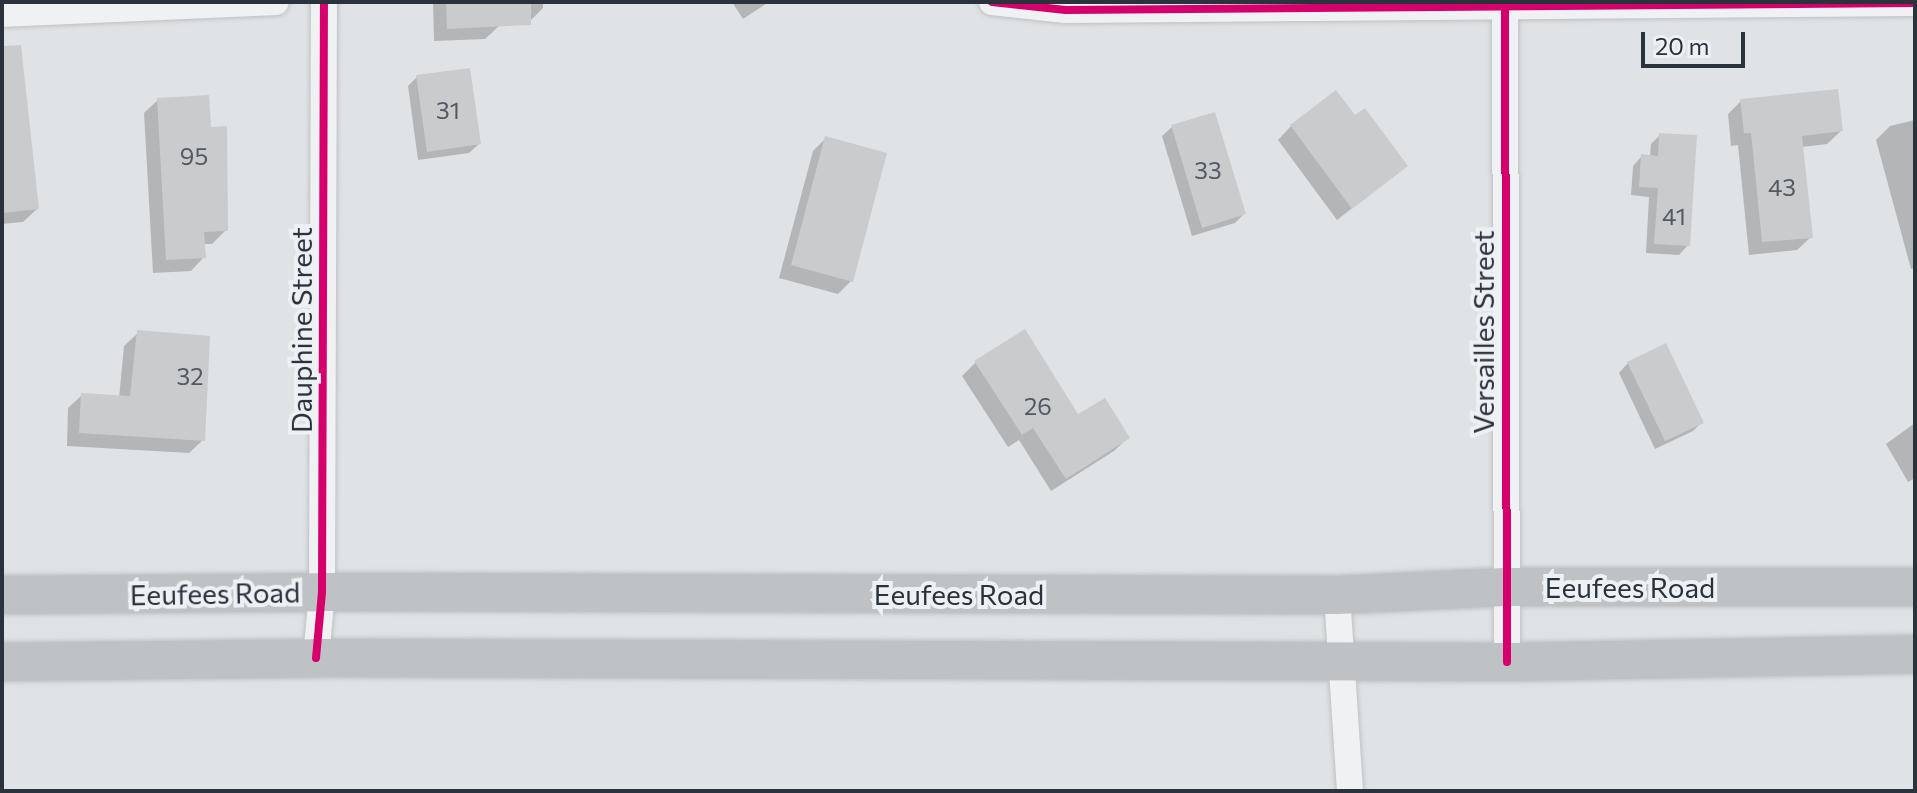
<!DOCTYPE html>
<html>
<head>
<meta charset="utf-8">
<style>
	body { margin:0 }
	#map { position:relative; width:1917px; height:793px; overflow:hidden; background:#e0e3e5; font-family:Commissioner,sans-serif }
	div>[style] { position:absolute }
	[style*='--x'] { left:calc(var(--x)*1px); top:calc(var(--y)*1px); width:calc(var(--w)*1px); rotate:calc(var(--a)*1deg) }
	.shadow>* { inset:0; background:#0003 }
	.building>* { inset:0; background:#c9cbcd }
	.roads { filter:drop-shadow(0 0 2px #bfc1c3) drop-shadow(0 0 2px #bfc1c3) }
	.street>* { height:26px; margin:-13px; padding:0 13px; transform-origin:13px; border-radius:13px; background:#eff1f2 }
	.secondary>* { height:38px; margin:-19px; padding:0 19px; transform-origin:19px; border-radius:19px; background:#bfc2c4 }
	.cycleway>* { height:8px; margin:-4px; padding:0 4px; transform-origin:4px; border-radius:4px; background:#d6006c }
	span { translate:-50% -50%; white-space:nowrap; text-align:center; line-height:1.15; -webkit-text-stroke:8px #eef1f4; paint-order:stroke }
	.number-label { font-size:24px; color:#525961 }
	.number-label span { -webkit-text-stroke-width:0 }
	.street-label { font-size:28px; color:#2a323c }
	.frame { position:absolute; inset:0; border:4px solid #2a323c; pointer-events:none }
	.scale { position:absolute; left:1641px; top:32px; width:104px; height:36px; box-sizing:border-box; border:4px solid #2a323c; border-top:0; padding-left:10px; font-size:24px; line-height:28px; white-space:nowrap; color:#2a323c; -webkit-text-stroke:6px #eef1f4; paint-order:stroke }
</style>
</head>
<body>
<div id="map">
	<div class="shadow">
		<div style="clip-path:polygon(433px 2px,543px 2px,543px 8px,529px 22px,499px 26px,485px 39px,434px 41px)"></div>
		<div style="clip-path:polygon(732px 2px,769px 2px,743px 19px)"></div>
		<div style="clip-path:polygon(417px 77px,479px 144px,469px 153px,418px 160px,408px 86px)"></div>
		<div style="clip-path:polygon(2px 95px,37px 209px,23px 222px,2px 224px)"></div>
		<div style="clip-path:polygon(158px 100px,209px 129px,226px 230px,212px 244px,203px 244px,204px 257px,191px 271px,153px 273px,144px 113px)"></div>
		<div style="clip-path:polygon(1741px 101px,1841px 131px,1827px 144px,1802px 147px,1811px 237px,1797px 250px,1749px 255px,1738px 145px,1731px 146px,1728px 114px)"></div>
		<div style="clip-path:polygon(1355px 118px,1406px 166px,1337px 220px,1278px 140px,1291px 126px)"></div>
		<div style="clip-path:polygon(1915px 120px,1915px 268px,1911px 269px,1876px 140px,1890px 126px)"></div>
		<div style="clip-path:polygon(1172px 127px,1244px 214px,1235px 223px,1192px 236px,1162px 136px)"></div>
		<div style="clip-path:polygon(1660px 135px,1688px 245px,1679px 255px,1646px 253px,1649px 197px,1631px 195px,1633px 166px,1642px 156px,1650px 157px,1651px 144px)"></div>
		<div style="clip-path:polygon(826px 138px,851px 281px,838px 294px,779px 278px,813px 151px)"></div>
		<div style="clip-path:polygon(138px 333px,203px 440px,189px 453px,67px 446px,68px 408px,82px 395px,119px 398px,124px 346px)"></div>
		<div style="clip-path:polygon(976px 362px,1078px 417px,1128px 438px,1114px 451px,1051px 491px,1019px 440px,1008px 447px,962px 376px)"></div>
		<div style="clip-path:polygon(1628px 363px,1702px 422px,1693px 431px,1655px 449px,1619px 373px)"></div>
		<div style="clip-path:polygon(1915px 423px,1915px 478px,1908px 482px,1886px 444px)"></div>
	</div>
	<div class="building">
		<div style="clip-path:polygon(446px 2px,531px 2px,531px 25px,447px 29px)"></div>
		<div style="clip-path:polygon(21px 45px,39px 209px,2px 213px,2px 46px)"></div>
		<div style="clip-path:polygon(470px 68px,481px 144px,427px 152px,416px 75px)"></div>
		<div style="clip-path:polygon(1838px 89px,1843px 131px,1802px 136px,1813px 238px,1762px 242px,1751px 133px,1744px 133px,1740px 99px)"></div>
		<div style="clip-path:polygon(1336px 90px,1355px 115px,1365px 108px,1408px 166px,1352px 209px,1290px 125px)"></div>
		<div style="clip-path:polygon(209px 95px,211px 127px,227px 126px,228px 231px,204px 232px,206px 258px,166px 260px,157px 98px)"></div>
		<div style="clip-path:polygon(1215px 112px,1246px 214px,1202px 228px,1171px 125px)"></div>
		<div style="clip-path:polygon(1659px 133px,1697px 135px,1690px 246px,1654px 244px,1658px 188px,1639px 187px,1641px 154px,1658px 156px)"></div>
		<div style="clip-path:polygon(825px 136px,887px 153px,853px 282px,791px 265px)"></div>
		<div style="clip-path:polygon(1025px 329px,1078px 414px,1105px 398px,1130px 438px,1066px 479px,1033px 428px,1022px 435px,974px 361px)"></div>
		<div style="clip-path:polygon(137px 330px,210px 336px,205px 441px,79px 433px,81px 393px,130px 396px)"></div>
		<div style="clip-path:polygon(1666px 343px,1704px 423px,1665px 441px,1627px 362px)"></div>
	</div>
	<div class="roads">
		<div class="street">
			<div style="--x:992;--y:2;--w:74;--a:6.2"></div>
			<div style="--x:1066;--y:10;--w:849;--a:-0.47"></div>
			<div style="--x:1505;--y:2;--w:660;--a:89.83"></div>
			<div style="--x:2;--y:14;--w:274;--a:-2.5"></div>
			<div style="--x:1337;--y:595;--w:196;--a:86.2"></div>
			<div style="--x:316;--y:658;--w:66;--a:-84.8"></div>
			<div style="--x:322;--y:592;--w:590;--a:-89.81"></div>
		</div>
		<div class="secondary">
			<div style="--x:2;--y:595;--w:320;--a:-0.5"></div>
			<div style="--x:322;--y:592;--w:1015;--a:0.17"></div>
			<div style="--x:1337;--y:595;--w:168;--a:-2.7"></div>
			<div style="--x:1505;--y:587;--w:410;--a:0"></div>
			<div style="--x:2;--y:662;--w:314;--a:-0.7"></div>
			<div style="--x:316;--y:658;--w:1191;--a:0.19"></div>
			<div style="--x:1507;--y:662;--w:408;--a:-1.1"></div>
		</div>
	</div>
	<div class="cycleway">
		<div style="--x:992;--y:2;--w:74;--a:6.2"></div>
		<div style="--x:1066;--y:10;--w:849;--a:-0.47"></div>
		<div style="--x:1505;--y:2;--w:660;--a:89.83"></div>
		<div style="--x:316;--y:658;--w:66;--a:-84.8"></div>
		<div style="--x:322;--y:592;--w:590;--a:-89.81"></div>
	</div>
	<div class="number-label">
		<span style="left:448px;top:110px">31</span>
		<span style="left:194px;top:156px">95</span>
		<span style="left:1208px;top:170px">33</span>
		<span style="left:1782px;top:187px">43</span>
		<span style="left:1674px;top:216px">41</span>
		<span style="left:190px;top:376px">32</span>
		<span style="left:1038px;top:406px">26</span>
	</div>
	<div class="street-label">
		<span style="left:301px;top:330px;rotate:-90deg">Dauphine Street</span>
		<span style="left:1483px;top:332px;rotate:-90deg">Versailles Street</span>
		<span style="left:1630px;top:587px">Eeufees Road</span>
		<span style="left:215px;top:593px;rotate:-1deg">Eeufees Road</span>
		<span style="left:959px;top:594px">Eeufees Road</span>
	</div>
	<div class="frame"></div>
	<div class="scale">20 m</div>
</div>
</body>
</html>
